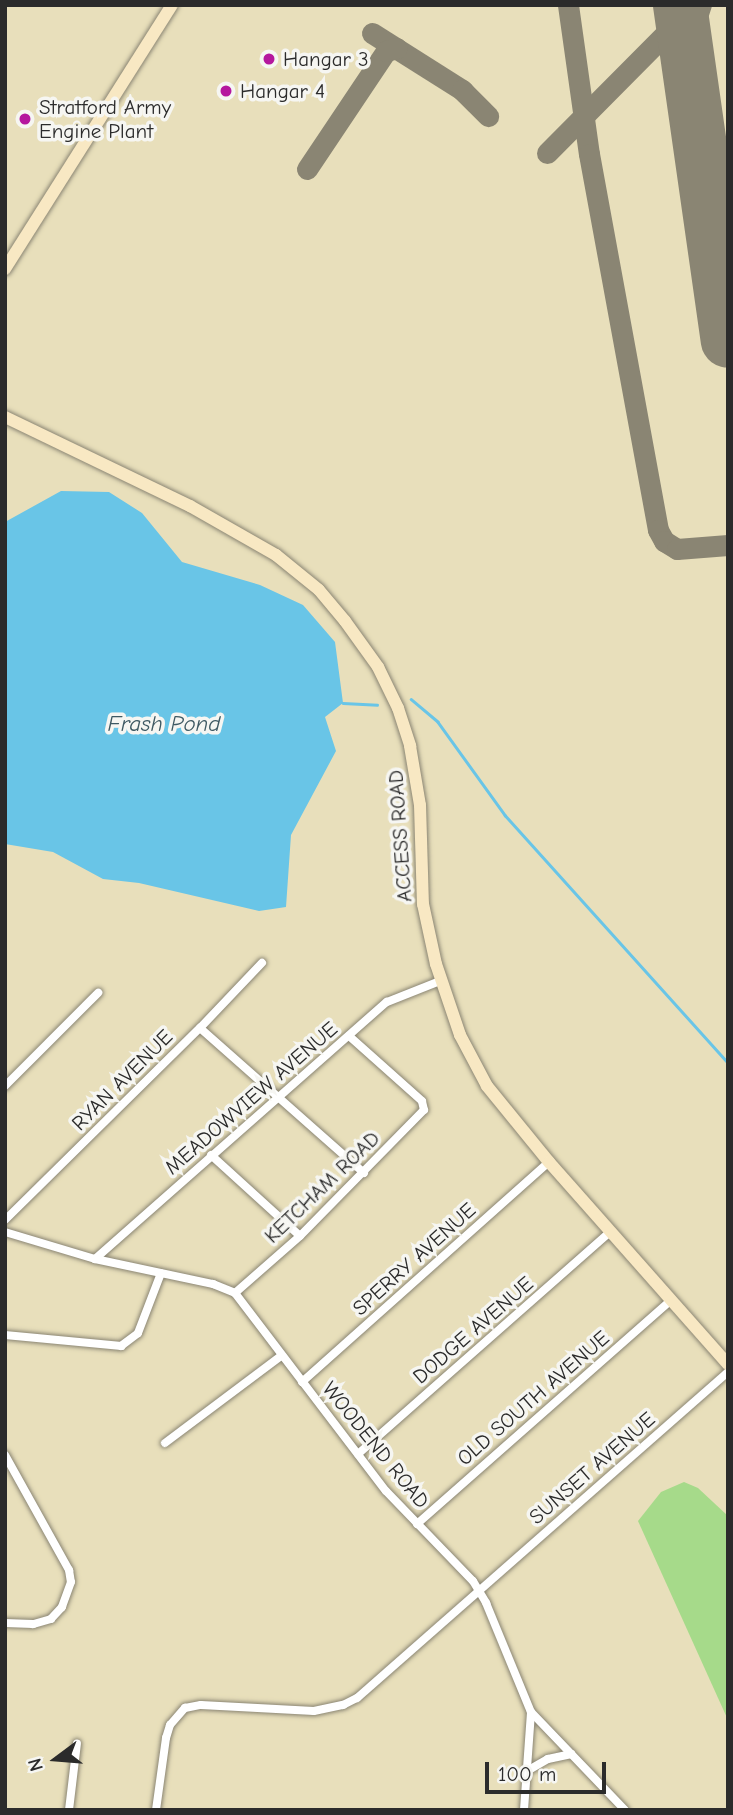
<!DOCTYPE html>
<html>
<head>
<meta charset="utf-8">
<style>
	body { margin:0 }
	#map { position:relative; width:733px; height:1815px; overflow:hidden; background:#e8dfbb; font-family:"Comic Neue",sans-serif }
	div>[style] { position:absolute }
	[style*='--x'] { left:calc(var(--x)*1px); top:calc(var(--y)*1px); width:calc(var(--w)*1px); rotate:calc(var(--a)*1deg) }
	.green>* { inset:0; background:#a6da8a }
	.water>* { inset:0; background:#69c5e7 }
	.stream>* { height:2.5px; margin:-1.25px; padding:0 1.25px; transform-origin:1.25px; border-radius:1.25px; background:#69c5e7 }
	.taxiway>* { height:21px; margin:-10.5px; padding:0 10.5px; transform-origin:10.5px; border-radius:10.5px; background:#8a8573 }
	.runway>* { height:54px; margin:-27px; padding:0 27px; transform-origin:27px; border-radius:27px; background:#8a8573 }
	.roads { filter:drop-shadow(0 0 2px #8a8573) drop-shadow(0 0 2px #8a8573) }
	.street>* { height:8px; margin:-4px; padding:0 4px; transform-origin:4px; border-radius:4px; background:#fff }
	.secondary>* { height:12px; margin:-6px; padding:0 6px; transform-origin:6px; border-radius:6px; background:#f8e8c3 }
	.dots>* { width:19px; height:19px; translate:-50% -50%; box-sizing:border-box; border:4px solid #f6f6f2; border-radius:50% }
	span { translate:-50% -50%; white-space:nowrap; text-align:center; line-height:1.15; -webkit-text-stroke:7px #f6f6f2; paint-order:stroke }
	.poi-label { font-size:21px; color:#2b2b2b }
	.left { translate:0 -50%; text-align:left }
	.street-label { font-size:21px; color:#2b2b2b }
	.water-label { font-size:23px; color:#3e5963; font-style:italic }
	.frame { position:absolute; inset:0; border:7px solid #2b2b2b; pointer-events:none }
	.north { position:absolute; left:21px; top:1724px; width:70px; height:70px; -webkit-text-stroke:5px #f6f6f2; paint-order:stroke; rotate:254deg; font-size:19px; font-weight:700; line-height:28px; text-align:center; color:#2b2b2b }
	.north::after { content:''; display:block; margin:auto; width:24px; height:32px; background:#2b2b2b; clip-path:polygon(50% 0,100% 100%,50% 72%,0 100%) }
	.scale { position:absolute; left:485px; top:1762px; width:121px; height:32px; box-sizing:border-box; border:4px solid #2b2b2b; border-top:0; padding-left:9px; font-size:21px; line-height:24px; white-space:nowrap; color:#2b2b2b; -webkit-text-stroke:5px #f6f6f2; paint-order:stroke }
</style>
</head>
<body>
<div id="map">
	<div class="green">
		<div style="clip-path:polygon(684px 1482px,698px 1488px,728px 1516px,728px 1720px,638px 1521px,661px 1492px)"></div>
	</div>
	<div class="water">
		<div style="clip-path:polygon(61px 491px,109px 492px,142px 513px,182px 562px,260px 585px,303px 605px,335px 642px,343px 703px,325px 717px,336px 751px,291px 835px,286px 907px,259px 911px,139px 883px,103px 879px,53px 852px,5px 844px,5px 522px)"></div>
	</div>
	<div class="stream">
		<div style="--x:411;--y:699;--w:35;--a:40"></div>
		<div style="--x:438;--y:722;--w:115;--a:54.2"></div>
		<div style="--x:505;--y:815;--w:334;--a:48"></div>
		<div style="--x:343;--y:703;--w:34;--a:3"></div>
	</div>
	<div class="taxiway">
		<div style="--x:568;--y:5;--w:150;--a:82"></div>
		<div style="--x:589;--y:154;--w:382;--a:79.6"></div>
		<div style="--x:658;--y:530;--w:13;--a:61"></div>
		<div style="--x:664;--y:541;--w:15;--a:32"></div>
		<div style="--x:677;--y:549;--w:51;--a:-4.5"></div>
		<div style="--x:372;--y:33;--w:107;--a:32.3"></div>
		<div style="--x:462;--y:90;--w:37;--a:45"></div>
		<div style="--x:688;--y:67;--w:32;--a:-85"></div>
		<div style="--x:691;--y:35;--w:32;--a:-72"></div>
		<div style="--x:547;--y:153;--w:209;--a:-45.2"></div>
		<div style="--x:307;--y:169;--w:142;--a:-56.2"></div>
		<div style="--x:386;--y:51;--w:11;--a:-15"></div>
	</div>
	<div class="runway">
		<div style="--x:680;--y:5;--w:339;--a:81.9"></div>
	</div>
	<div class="roads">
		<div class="street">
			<div style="--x:200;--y:1028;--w:219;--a:41.5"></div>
			<div style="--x:5;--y:1086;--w:132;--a:-45"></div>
			<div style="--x:211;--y:1155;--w:120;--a:42.3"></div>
			<div style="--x:5;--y:1220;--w:274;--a:-44.6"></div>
			<div style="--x:200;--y:1028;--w:90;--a:-46.4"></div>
			<div style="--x:5;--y:1232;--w:94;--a:16.7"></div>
			<div style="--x:95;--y:1259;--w:121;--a:12"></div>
			<div style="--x:213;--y:1284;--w:24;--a:22"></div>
			<div style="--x:235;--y:1293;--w:249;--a:52.7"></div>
			<div style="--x:386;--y:1491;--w:125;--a:46"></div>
			<div style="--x:473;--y:1581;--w:26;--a:59"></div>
			<div style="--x:486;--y:1603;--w:118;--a:67.6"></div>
			<div style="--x:531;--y:1712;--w:136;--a:46.2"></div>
			<div style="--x:95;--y:1259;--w:389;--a:-41.4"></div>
			<div style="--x:387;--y:1002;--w:57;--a:-21.6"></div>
			<div style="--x:235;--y:1293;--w:86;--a:-41.2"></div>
			<div style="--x:300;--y:1236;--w:177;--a:-45.5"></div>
			<div style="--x:424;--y:1110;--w:9;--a:-103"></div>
			<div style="--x:422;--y:1101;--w:98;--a:-138.3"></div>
			<div style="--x:5;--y:1335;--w:117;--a:5.4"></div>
			<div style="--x:121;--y:1346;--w:21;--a:-37"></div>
			<div style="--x:138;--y:1333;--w:64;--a:-69"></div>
			<div style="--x:302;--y:1382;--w:331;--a:-41.7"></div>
			<div style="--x:165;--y:1443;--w:146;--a:-36.9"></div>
			<div style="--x:358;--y:1454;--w:337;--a:-41.4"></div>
			<div style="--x:5;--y:1455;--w:132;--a:60.9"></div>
			<div style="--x:69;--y:1570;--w:12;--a:81"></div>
			<div style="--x:71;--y:1582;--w:27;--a:110"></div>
			<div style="--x:62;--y:1607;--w:16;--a:133"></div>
			<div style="--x:51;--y:1619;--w:19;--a:164"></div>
			<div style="--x:33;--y:1624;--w:28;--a:-178"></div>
			<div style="--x:417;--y:1524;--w:340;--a:-41.4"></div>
			<div style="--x:527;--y:1771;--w:24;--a:-30"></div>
			<div style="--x:548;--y:1759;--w:24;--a:-12"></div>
			<div style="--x:69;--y:1810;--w:67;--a:-83.2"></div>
			<div style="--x:156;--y:1810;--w:73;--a:-82.1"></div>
			<div style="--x:166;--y:1738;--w:14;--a:-73"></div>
			<div style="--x:170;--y:1725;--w:23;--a:-49"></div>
			<div style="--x:185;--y:1708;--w:16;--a:-11"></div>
			<div style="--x:201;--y:1705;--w:113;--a:3"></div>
			<div style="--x:314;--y:1711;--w:30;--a:-12"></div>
			<div style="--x:343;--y:1705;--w:16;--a:-27"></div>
			<div style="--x:357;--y:1698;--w:494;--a:-41.3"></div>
			<div style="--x:524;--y:1810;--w:98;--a:-85.9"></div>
		</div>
		<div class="secondary">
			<div style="--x:5;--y:269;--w:312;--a:-57.7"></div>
			<div style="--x:5;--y:417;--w:205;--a:25.7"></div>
			<div style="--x:190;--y:506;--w:99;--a:29.7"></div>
			<div style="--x:276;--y:555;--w:55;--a:39.1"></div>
			<div style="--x:319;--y:590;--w:40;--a:50"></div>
			<div style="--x:345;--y:621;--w:57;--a:54.3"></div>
			<div style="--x:378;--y:667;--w:46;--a:64"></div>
			<div style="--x:398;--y:708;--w:40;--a:72"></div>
			<div style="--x:410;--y:746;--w:60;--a:80.4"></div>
			<div style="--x:420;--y:805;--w:99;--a:88.3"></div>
			<div style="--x:423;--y:904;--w:61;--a:77.8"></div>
			<div style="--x:436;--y:964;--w:75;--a:71.3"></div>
			<div style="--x:460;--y:1035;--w:58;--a:62.1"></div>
			<div style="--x:487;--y:1086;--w:98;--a:50.8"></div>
			<div style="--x:549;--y:1162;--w:270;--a:48.5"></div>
		</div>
	</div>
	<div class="dots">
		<div style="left:269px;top:59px;background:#b5179e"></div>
		<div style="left:226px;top:91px;background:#b5179e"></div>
		<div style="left:25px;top:119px;background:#b5179e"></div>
	</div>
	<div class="poi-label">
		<span class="left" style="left:283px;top:59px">Hangar 3</span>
		<span class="left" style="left:240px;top:91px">Hangar 4</span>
		<span class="left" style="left:39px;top:119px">Stratford Army<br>Engine Plant</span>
	</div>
	<div class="street-label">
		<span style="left:400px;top:836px;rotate:-94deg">ACCESS ROAD</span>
		<span style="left:122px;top:1080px;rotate:-45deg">RYAN AVENUE</span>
		<span style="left:251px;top:1098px;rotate:-41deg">MEADOWVIEW AVENUE</span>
		<span style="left:322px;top:1187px;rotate:-44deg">KETCHAM ROAD</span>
		<span style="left:414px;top:1259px;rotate:-42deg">SPERRY AVENUE</span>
		<span style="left:473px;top:1330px;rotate:-41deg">DODGE AVENUE</span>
		<span style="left:533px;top:1398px;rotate:-41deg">OLD SOUTH AVENUE</span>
		<span style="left:376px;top:1445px;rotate:51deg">WOODEND ROAD</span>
		<span style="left:592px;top:1468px;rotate:-41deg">SUNSET AVENUE</span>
	</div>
	<div class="water-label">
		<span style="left:164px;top:724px">Frash Pond</span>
	</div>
	<div class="frame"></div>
	<div class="north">N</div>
	<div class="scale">100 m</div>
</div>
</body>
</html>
